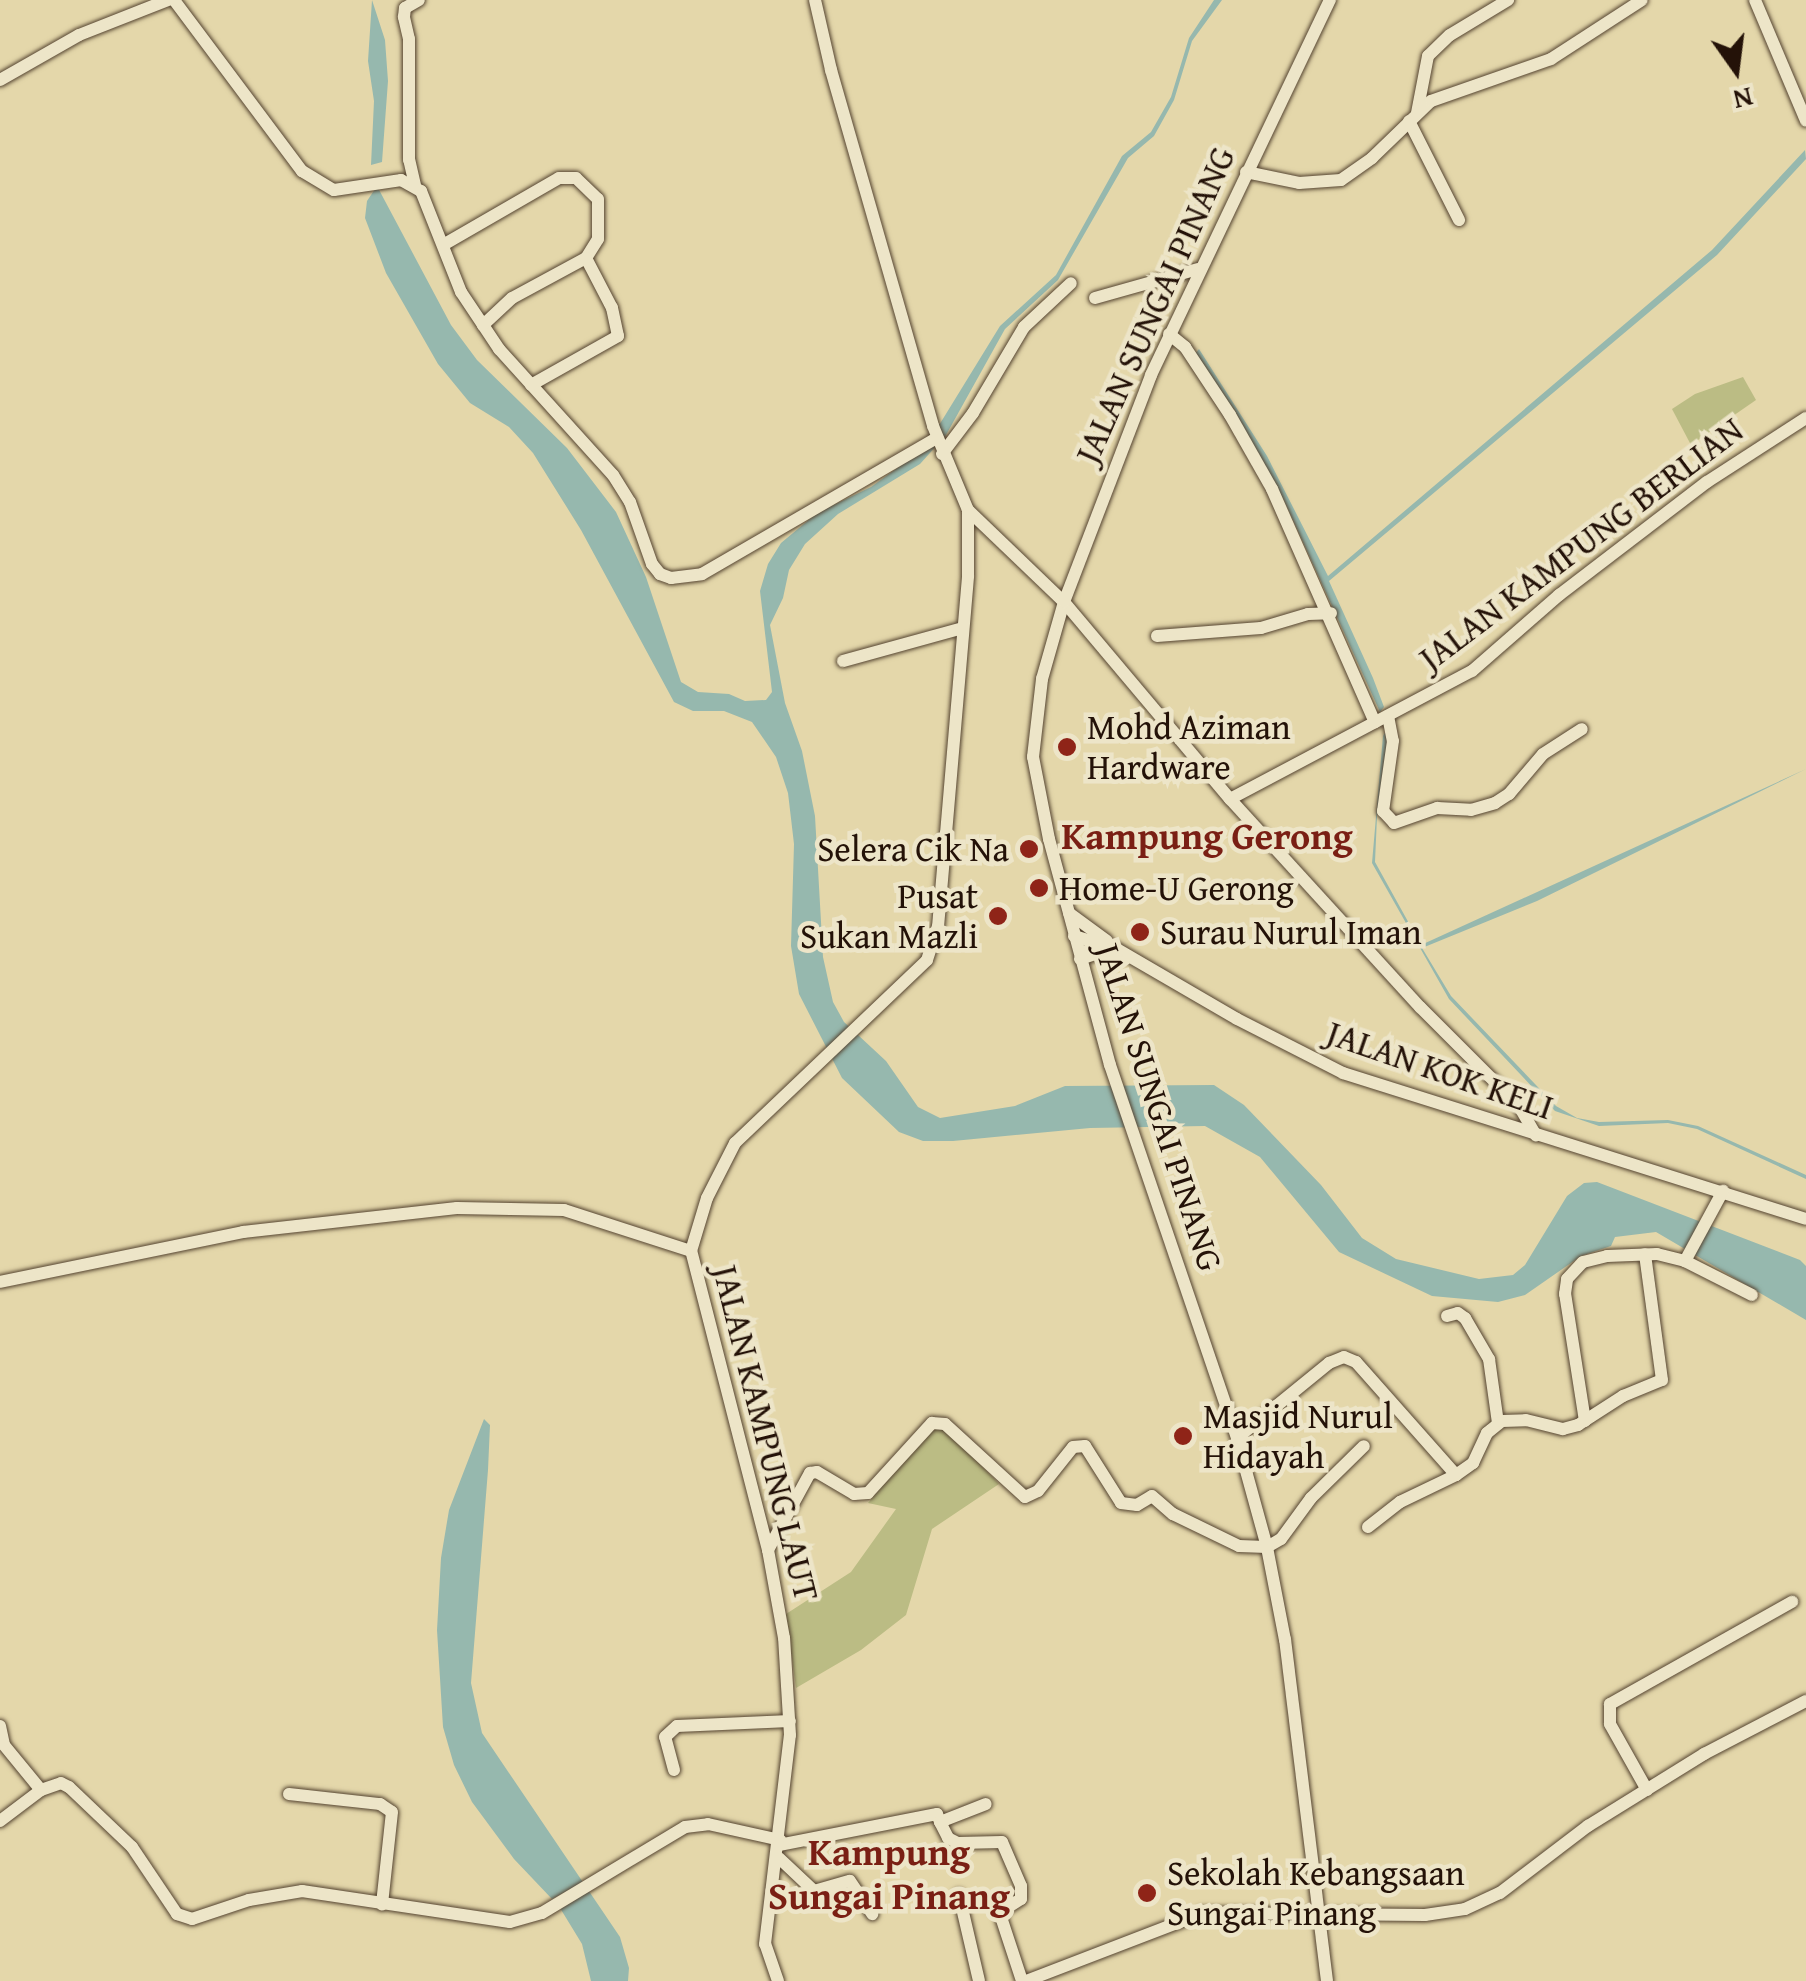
<!DOCTYPE html>
<html>
<head>
<meta charset="utf-8">
<style>
	body { margin:0 }
	#map { position:relative; width:1806px; height:1981px; overflow:hidden; background:#e4d7aa; font-family:"Gentium Book Plus",serif }
	div>[style] { position:absolute }
	[style*='--x'] { left:calc(var(--x)*1px); top:calc(var(--y)*1px); width:calc(var(--w)*1px); rotate:calc(var(--a)*1deg) }
	.green>* { inset:0; background:#bbbc84 }
	.water>* { inset:0; background:#96b8ae }
	.roads { filter:drop-shadow(0 0 2px #544330) drop-shadow(0 0 2px #544330) }
	.minor>* { height:12px; margin:-6px; padding:0 6px; transform-origin:6px; border-radius:6px; background:#ede5c8 }
	.dots>* { width:28px; height:28px; translate:-50% -50%; box-sizing:border-box; border:5px solid #ede5c8; border-radius:50% }
	span { translate:-50% -50%; white-space:nowrap; text-align:center; line-height:1.15; -webkit-text-stroke:9px #ede5c8; paint-order:stroke }
	.street-label { font-size:35px; color:#241208 }
	.poi-label { font-size:35px; color:#241208 }
	.left { translate:0 -50%; text-align:left }
	.right { translate:-100% -50%; text-align:right }
	.neighbourhood-label { font-size:38px; color:#7a1f14; font-weight:700 }
	.north { position:absolute; left:1686px; top:20px; width:100px; height:100px; -webkit-text-stroke:8px #ede5c8; paint-order:stroke; rotate:166deg; font-size:28px; font-weight:700; line-height:40px; text-align:center; color:#241208 }
	.north::after { content:''; display:block; margin:auto; width:35px; height:45px; background:#241208; clip-path:polygon(50% 0,100% 100%,50% 72%,0 100%) }
</style>
</head>
<body>
<div id="map">
	<div class="green">
		<div style="clip-path:polygon(1743px 377px,1756px 400px,1691px 445px,1672px 409px,1695px 394px)"></div>
		<div style="clip-path:polygon(932px 1428px,948px 1431px,999px 1484px,932px 1529px,906px 1615px,861px 1650px,796px 1688px,786px 1614px,851px 1572px,896px 1509px,868px 1503px)"></div>
	</div>
	<div class="water">
		<div style="clip-path:polygon(372px 0,385px 40px,388px 81px,382px 162px,371px 165px,374px 101px,368px 61px)"></div>
		<div style="clip-path:polygon(1214px 0,1222px 0,1192px 41px,1174px 100px,1154px 136px,1128px 158px,1058px 280px,1005px 329px,946px 435px,920px 464px,838px 514px,805px 544px,789px 570px,783px 598px,770px 625px,785px 703px,802px 751px,815px 816px,823px 957px,833px 1002px,844px 1022px,886px 1061px,918px 1107px,940px 1118px,1015px 1106px,1065px 1086px,1214px 1085px,1244px 1105px,1321px 1185px,1362px 1238px,1396px 1259px,1479px 1279px,1513px 1275px,1525px 1265px,1567px 1196px,1584px 1183px,1597px 1182px,1800px 1260px,1806px 1266px,1806px 1320px,1656px 1232px,1615px 1237px,1611px 1246px,1581px 1256px,1525px 1295px,1498px 1302px,1432px 1296px,1339px 1252px,1260px 1157px,1205px 1126px,1090px 1128px,953px 1141px,923px 1141px,899px 1132px,842px 1078px,799px 994px,791px 946px,794px 844px,788px 793px,776px 757px,752px 722px,724px 711px,693px 711px,674px 702px,581px 530px,533px 453px,509px 427px,470px 403px,438px 364px,386px 273px,365px 218px,367px 201px,377px 186px,451px 325px,477px 360px,567px 448px,616px 512px,646px 577px,681px 682px,698px 692px,729px 694px,745px 701px,766px 700px,772px 692px,760px 591px,768px 564px,781px 543px,817px 513px,871px 487px,925px 448px,1000px 326px,1056px 275px,1122px 156px,1151px 132px,1171px 97px,1189px 38px)"></div>
		<div style="clip-path:polygon(1805px 150px,1806px 159px,1717px 255px,1329px 581px,1373px 678px,1384px 707px,1380px 712px,1283px 498px,1195px 354px,1199px 349px,1267px 456px,1328px 576px,1712px 250px)"></div>
		<div style="clip-path:polygon(1386px 731px,1389px 736px,1377px 817px,1375px 862px,1421px 945px,1806px 769px,1537px 901px,1422px 948px,1451px 996px,1556px 1106px,1577px 1118px,1599px 1122px,1668px 1120px,1698px 1126px,1806px 1175px,1806px 1179px,1697px 1129px,1668px 1123px,1599px 1126px,1555px 1111px,1449px 999px,1372px 863px,1383px 736px)"></div>
		<div style="clip-path:polygon(484px 1419px,490px 1425px,488px 1470px,471px 1683px,482px 1733px,620px 1937px,629px 1968px,628px 1981px,591px 1981px,582px 1944px,560px 1908px,569px 1890px,552px 1899px,514px 1859px,472px 1802px,454px 1765px,443px 1727px,437px 1630px,441px 1558px,449px 1510px)"></div>
	</div>
	<div class="roads">
		<div class="minor">
			<div style="--x:174;--y:0;--w:214;--a:53.2"></div>
			<div style="--x:302;--y:171;--w:37;--a:31"></div>
			<div style="--x:334;--y:190;--w:68;--a:-8.5"></div>
			<div style="--x:401;--y:180;--w:23;--a:29"></div>
			<div style="--x:421;--y:191;--w:109;--a:68.4"></div>
			<div style="--x:461;--y:292;--w:69;--a:56.3"></div>
			<div style="--x:499;--y:349;--w:170;--a:47.9"></div>
			<div style="--x:613;--y:475;--w:32;--a:58"></div>
			<div style="--x:630;--y:502;--w:66;--a:70.5"></div>
			<div style="--x:652;--y:564;--w:13;--a:51"></div>
			<div style="--x:660;--y:574;--w:12;--a:20"></div>
			<div style="--x:671;--y:578;--w:31;--a:-7"></div>
			<div style="--x:702;--y:574;--w:272;--a:-30.1"></div>
			<div style="--x:815;--y:0;--w:72;--a:77.1"></div>
			<div style="--x:831;--y:70;--w:370;--a:74"></div>
			<div style="--x:933;--y:426;--w:91;--a:67.4"></div>
			<div style="--x:968;--y:510;--w:133;--a:43.8"></div>
			<div style="--x:1064;--y:602;--w:258;--a:49.9"></div>
			<div style="--x:1230;--y:799;--w:282;--a:47.6"></div>
			<div style="--x:1420;--y:1007;--w:140;--a:45"></div>
			<div style="--x:1519;--y:1106;--w:34;--a:60"></div>
			<div style="--x:1755;--y:0;--w:131;--a:67.1"></div>
			<div style="--x:0;--y:80;--w:91;--a:-29.7"></div>
			<div style="--x:79;--y:35;--w:96;--a:-21.5"></div>
			<div style="--x:1417;--y:113;--w:58;--a:-79.1"></div>
			<div style="--x:1428;--y:56;--w:30;--a:-44"></div>
			<div style="--x:1450;--y:35;--w:68;--a:-31.1"></div>
			<div style="--x:1409;--y:121;--w:111;--a:63.2"></div>
			<div style="--x:1246;--y:172;--w:54;--a:11.7"></div>
			<div style="--x:1299;--y:183;--w:42;--a:-4.1"></div>
			<div style="--x:1341;--y:180;--w:38;--a:-35"></div>
			<div style="--x:1372;--y:158;--w:82;--a:-44"></div>
			<div style="--x:1431;--y:101;--w:127;--a:-19.3"></div>
			<div style="--x:1551;--y:59;--w:108;--a:-33"></div>
			<div style="--x:415;--y:185;--w:26;--a:-103"></div>
			<div style="--x:409;--y:160;--w:121;--a:-90"></div>
			<div style="--x:409;--y:39;--w:23;--a:-103"></div>
			<div style="--x:404;--y:17;--w:9;--a:-84"></div>
			<div style="--x:405;--y:8;--w:16;--a:-30"></div>
			<div style="--x:443;--y:245;--w:134;--a:-30"></div>
			<div style="--x:559;--y:178;--w:17;--a:0"></div>
			<div style="--x:576;--y:178;--w:30;--a:44"></div>
			<div style="--x:598;--y:199;--w:40;--a:90"></div>
			<div style="--x:598;--y:239;--w:22;--a:122"></div>
			<div style="--x:586;--y:258;--w:84;--a:151.6"></div>
			<div style="--x:512;--y:298;--w:40;--a:137"></div>
			<div style="--x:1095;--y:298;--w:107;--a:-15.7"></div>
			<div style="--x:1169;--y:334;--w:21;--a:39"></div>
			<div style="--x:1185;--y:347;--w:82;--a:56.5"></div>
			<div style="--x:1230;--y:415;--w:85;--a:60.4"></div>
			<div style="--x:1272;--y:489;--w:255;--a:66.2"></div>
			<div style="--x:531;--y:385;--w:100;--a:-29.4"></div>
			<div style="--x:618;--y:336;--w:29;--a:-102"></div>
			<div style="--x:612;--y:308;--w:56;--a:-117.5"></div>
			<div style="--x:942;--y:454;--w:51;--a:-52.9"></div>
			<div style="--x:973;--y:413;--w:100;--a:-59.3"></div>
			<div style="--x:1024;--y:327;--w:64;--a:-43.1"></div>
			<div style="--x:1157;--y:636;--w:104;--a:-4.4"></div>
			<div style="--x:1261;--y:628;--w:49;--a:-16.6"></div>
			<div style="--x:1308;--y:614;--w:23;--a:-2"></div>
			<div style="--x:843;--y:661;--w:124;--a:-15.4"></div>
			<div style="--x:1388;--y:716;--w:25;--a:79"></div>
			<div style="--x:1393;--y:741;--w:71;--a:98.1"></div>
			<div style="--x:1383;--y:811;--w:16;--a:47"></div>
			<div style="--x:1394;--y:823;--w:46;--a:-19.2"></div>
			<div style="--x:1437;--y:808;--w:34;--a:3"></div>
			<div style="--x:1471;--y:810;--w:25;--a:-16"></div>
			<div style="--x:1495;--y:803;--w:17;--a:-33"></div>
			<div style="--x:1509;--y:794;--w:52;--a:-49.6"></div>
			<div style="--x:1543;--y:754;--w:46;--a:-32.7"></div>
			<div style="--x:1230;--y:799;--w:274;--a:-27.9"></div>
			<div style="--x:1472;--y:671;--w:116;--a:-41.1"></div>
			<div style="--x:1559;--y:595;--w:186;--a:-37.4"></div>
			<div style="--x:1707;--y:482;--w:118;--a:-32.9"></div>
			<div style="--x:1069;--y:913;--w:47;--a:36.4"></div>
			<div style="--x:1074;--y:936;--w:43;--a:16.3"></div>
			<div style="--x:1115;--y:948;--w:141;--a:30.2"></div>
			<div style="--x:1237;--y:1019;--w:119;--a:27"></div>
			<div style="--x:1343;--y:1073;--w:485;--a:17.5"></div>
			<div style="--x:1080;--y:959;--w:23;--a:-18"></div>
			<div style="--x:1102;--y:952;--w:15;--a:4"></div>
			<div style="--x:1685;--y:1261;--w:75;--a:26.9"></div>
			<div style="--x:0;--y:1282;--w:248;--a:-11.6"></div>
			<div style="--x:243;--y:1232;--w:215;--a:-6.4"></div>
			<div style="--x:457;--y:1208;--w:107;--a:1.1"></div>
			<div style="--x:564;--y:1210;--w:133;--a:17.9"></div>
			<div style="--x:1447;--y:1316;--w:11;--a:-15"></div>
			<div style="--x:1458;--y:1313;--w:9;--a:36"></div>
			<div style="--x:1465;--y:1318;--w:48;--a:59.7"></div>
			<div style="--x:1489;--y:1359;--w:65;--a:82"></div>
			<div style="--x:1585;--y:1421;--w:129;--a:-98.9"></div>
			<div style="--x:1565;--y:1294;--w:15;--a:-82"></div>
			<div style="--x:1567;--y:1279;--w:23;--a:-47"></div>
			<div style="--x:1583;--y:1262;--w:25;--a:-14"></div>
			<div style="--x:1607;--y:1256;--w:50;--a:-2.3"></div>
			<div style="--x:1657;--y:1254;--w:29;--a:14"></div>
			<div style="--x:1685;--y:1261;--w:80;--a:-61.5"></div>
			<div style="--x:1237;--y:1438;--w:119;--a:-39.2"></div>
			<div style="--x:1329;--y:1363;--w:16;--a:-22"></div>
			<div style="--x:1344;--y:1357;--w:13;--a:23"></div>
			<div style="--x:1356;--y:1362;--w:151;--a:48.5"></div>
			<div style="--x:1456;--y:1475;--w:21;--a:-35"></div>
			<div style="--x:1473;--y:1463;--w:33;--a:-65"></div>
			<div style="--x:1487;--y:1433;--w:19;--a:-39"></div>
			<div style="--x:1502;--y:1421;--w:24;--a:-2"></div>
			<div style="--x:1526;--y:1420;--w:38;--a:14"></div>
			<div style="--x:1563;--y:1429;--w:16;--a:-15"></div>
			<div style="--x:1578;--y:1425;--w:54;--a:-32.8"></div>
			<div style="--x:1623;--y:1396;--w:42;--a:-22.3"></div>
			<div style="--x:1662;--y:1380;--w:127;--a:-97.7"></div>
			<div style="--x:1368;--y:1527;--w:41;--a:-38"></div>
			<div style="--x:1400;--y:1502;--w:62;--a:-25.7"></div>
			<div style="--x:768;--y:1550;--w:88;--a:-61.4"></div>
			<div style="--x:810;--y:1473;--w:7;--a:-8"></div>
			<div style="--x:817;--y:1472;--w:43;--a:30.7"></div>
			<div style="--x:854;--y:1494;--w:14;--a:-4"></div>
			<div style="--x:868;--y:1493;--w:95;--a:-47.6"></div>
			<div style="--x:932;--y:1423;--w:13;--a:4"></div>
			<div style="--x:945;--y:1424;--w:108;--a:42.4"></div>
			<div style="--x:1025;--y:1497;--w:14;--a:-25"></div>
			<div style="--x:1038;--y:1491;--w:56;--a:-51.5"></div>
			<div style="--x:1073;--y:1447;--w:12;--a:-5"></div>
			<div style="--x:1085;--y:1446;--w:67;--a:57.7"></div>
			<div style="--x:1121;--y:1503;--w:16;--a:7"></div>
			<div style="--x:1137;--y:1505;--w:17;--a:-31"></div>
			<div style="--x:1152;--y:1496;--w:28;--a:41"></div>
			<div style="--x:1173;--y:1514;--w:73;--a:25.9"></div>
			<div style="--x:1239;--y:1546;--w:28;--a:2"></div>
			<div style="--x:1267;--y:1547;--w:16;--a:-30"></div>
			<div style="--x:1281;--y:1539;--w:51;--a:-53.8"></div>
			<div style="--x:1311;--y:1498;--w:74;--a:-44.5"></div>
			<div style="--x:0;--y:1726;--w:19;--a:78"></div>
			<div style="--x:4;--y:1745;--w:58;--a:50.6"></div>
			<div style="--x:674;--y:1770;--w:34;--a:-105"></div>
			<div style="--x:665;--y:1737;--w:16;--a:-43"></div>
			<div style="--x:677;--y:1726;--w:113;--a:-2.5"></div>
			<div style="--x:1647;--y:1790;--w:76;--a:-119.3"></div>
			<div style="--x:1610;--y:1724;--w:20;--a:-90"></div>
			<div style="--x:1610;--y:1704;--w:209;--a:-29.3"></div>
			<div style="--x:289;--y:1794;--w:92;--a:6.3"></div>
			<div style="--x:380;--y:1804;--w:14;--a:34"></div>
			<div style="--x:392;--y:1812;--w:93;--a:96.2"></div>
			<div style="--x:0;--y:1821;--w:51;--a:-37.1"></div>
			<div style="--x:41;--y:1790;--w:21;--a:-19"></div>
			<div style="--x:61;--y:1783;--w:9;--a:27"></div>
			<div style="--x:69;--y:1787;--w:87;--a:43.6"></div>
			<div style="--x:132;--y:1847;--w:81;--a:56.1"></div>
			<div style="--x:177;--y:1914;--w:16;--a:18"></div>
			<div style="--x:192;--y:1919;--w:60;--a:-18.4"></div>
			<div style="--x:249;--y:1900;--w:54;--a:-9.6"></div>
			<div style="--x:302;--y:1891;--w:210;--a:8.5"></div>
			<div style="--x:510;--y:1922;--w:33;--a:-16"></div>
			<div style="--x:542;--y:1913;--w:167;--a:-31"></div>
			<div style="--x:685;--y:1827;--w:23;--a:-7"></div>
			<div style="--x:708;--y:1824;--w:74;--a:12.5"></div>
			<div style="--x:940;--y:1822;--w:18;--a:63"></div>
			<div style="--x:948;--y:1838;--w:11;--a:27"></div>
			<div style="--x:958;--y:1843;--w:44;--a:-1.3"></div>
			<div style="--x:1002;--y:1842;--w:48;--a:66.6"></div>
			<div style="--x:1021;--y:1886;--w:13;--a:90"></div>
			<div style="--x:1021;--y:1899;--w:19;--a:148"></div>
			<div style="--x:1005;--y:1909;--w:9;--a:117"></div>
			<div style="--x:1001;--y:1917;--w:67;--a:71.8"></div>
			<div style="--x:779;--y:1845;--w:161;--a:-11.1"></div>
			<div style="--x:937;--y:1814;--w:9;--a:69"></div>
			<div style="--x:940;--y:1822;--w:49;--a:-21.4"></div>
			<div style="--x:779;--y:1858;--w:48;--a:43.3"></div>
			<div style="--x:814;--y:1891;--w:37;--a:-16"></div>
			<div style="--x:850;--y:1881;--w:40;--a:56"></div>
			<div style="--x:959;--y:1895;--w:88;--a:76.9"></div>
			<div style="--x:778;--y:1981;--w:39;--a:-109"></div>
			<div style="--x:765;--y:1944;--w:210;--a:-83.2"></div>
			<div style="--x:790;--y:1735;--w:97;--a:-93.5"></div>
			<div style="--x:784;--y:1638;--w:89;--a:-100.3"></div>
			<div style="--x:768;--y:1550;--w:309;--a:-104.4"></div>
			<div style="--x:691;--y:1251;--w:55;--a:-73.2"></div>
			<div style="--x:707;--y:1198;--w:62;--a:-63"></div>
			<div style="--x:735;--y:1143;--w:265;--a:-43.6"></div>
			<div style="--x:927;--y:960;--w:35;--a:-72"></div>
			<div style="--x:938;--y:927;--w:352;--a:-85.1"></div>
			<div style="--x:968;--y:576;--w:66;--a:-90"></div>
			<div style="--x:1026;--y:1981;--w:190;--a:-21"></div>
			<div style="--x:1203;--y:1913;--w:222;--a:0.5"></div>
			<div style="--x:1425;--y:1915;--w:40;--a:-8.5"></div>
			<div style="--x:1465;--y:1909;--w:38;--a:-25"></div>
			<div style="--x:1500;--y:1893;--w:111;--a:-37.3"></div>
			<div style="--x:1588;--y:1826;--w:137;--a:-31.8"></div>
			<div style="--x:1704;--y:1754;--w:115;--a:-27.5"></div>
			<div style="--x:1327;--y:1981;--w:344;--a:-97"></div>
			<div style="--x:1285;--y:1640;--w:95;--a:-101"></div>
			<div style="--x:1267;--y:1547;--w:113;--a:-105.4"></div>
			<div style="--x:1237;--y:1438;--w:394;--a:-108.8"></div>
			<div style="--x:1110;--y:1065;--w:234;--a:-105.1"></div>
			<div style="--x:1049;--y:839;--w:84;--a:-101"></div>
			<div style="--x:1033;--y:757;--w:79;--a:-83.4"></div>
			<div style="--x:1042;--y:679;--w:80;--a:-74.1"></div>
			<div style="--x:1064;--y:602;--w:243;--a:-69"></div>
			<div style="--x:1151;--y:375;--w:416;--a:-64.5"></div>
		</div>
	</div>
	<div class="dots">
		<div style="left:1067px;top:747px;background:#8f2418"></div>
		<div style="left:1029px;top:849px;background:#8f2418"></div>
		<div style="left:1039px;top:888px;background:#8f2418"></div>
		<div style="left:998px;top:916px;background:#8f2418"></div>
		<div style="left:1140px;top:932px;background:#8f2418"></div>
		<div style="left:1183px;top:1436px;background:#8f2418"></div>
		<div style="left:1147px;top:1893px;background:#8f2418"></div>
	</div>
	<div class="street-label">
		<span style="left:1155px;top:305px;rotate:-66deg">JALAN SUNGAI PINANG</span>
		<span style="left:1581px;top:544px;rotate:-37deg">JALAN KAMPUNG BERLIAN</span>
		<span style="left:1440px;top:1070px;rotate:19deg">JALAN KOK KELI</span>
		<span style="left:1159px;top:1107px;rotate:72deg">JALAN SUNGAI PINANG</span>
		<span style="left:766px;top:1433px;rotate:76deg">JALAN KAMPUNG LAUT</span>
	</div>
	<div class="poi-label">
		<span class="left" style="left:1087px;top:747px">Mohd Aziman<br>Hardware</span>
		<span class="right" style="left:1009px;top:849px">Selera Cik Na</span>
		<span class="left" style="left:1059px;top:888px">Home-U Gerong</span>
		<span class="right" style="left:978px;top:916px">Pusat<br>Sukan Mazli</span>
		<span class="left" style="left:1160px;top:932px">Surau Nurul Iman</span>
		<span class="left" style="left:1203px;top:1436px">Masjid Nurul<br>Hidayah</span>
		<span class="left" style="left:1167px;top:1893px">Sekolah Kebangsaan<br>Sungai Pinang</span>
	</div>
	<div class="neighbourhood-label">
		<span style="left:1207px;top:836px">Kampung Gerong</span>
		<span style="left:889px;top:1874px">Kampung<br>Sungai Pinang</span>
	</div>
	<div class="north">N</div>
</div>
</body>
</html>
